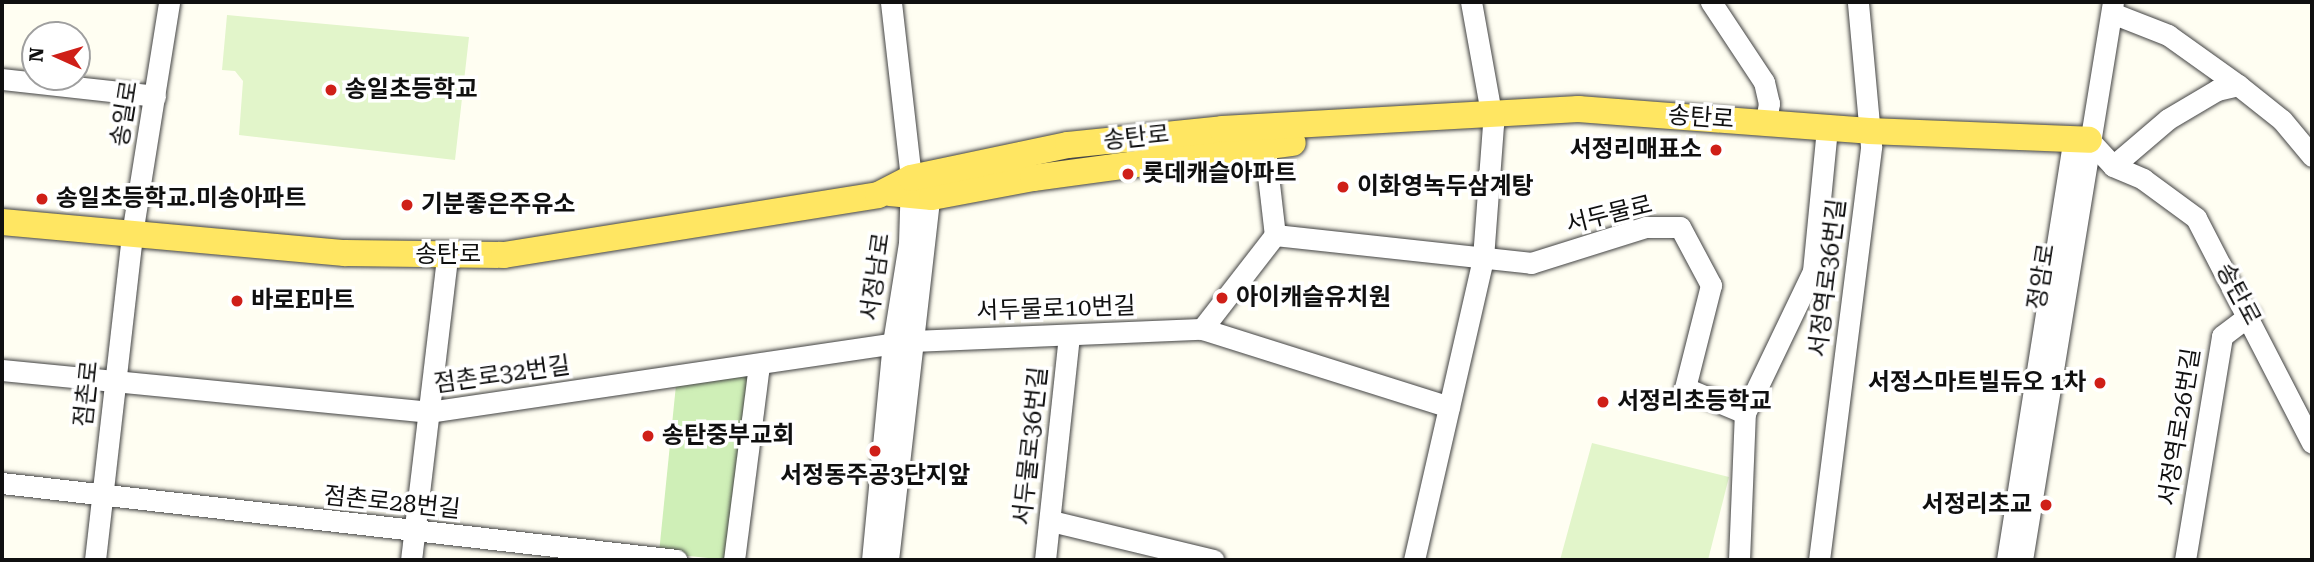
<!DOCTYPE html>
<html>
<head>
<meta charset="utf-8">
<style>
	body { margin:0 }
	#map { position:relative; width:2314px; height:562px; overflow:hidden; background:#fffef2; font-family:"Roboto Serif","Noto Sans KR",serif }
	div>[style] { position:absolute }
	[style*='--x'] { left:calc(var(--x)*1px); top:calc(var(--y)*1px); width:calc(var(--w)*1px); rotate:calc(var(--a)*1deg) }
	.green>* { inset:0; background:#cfefb7 }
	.pitch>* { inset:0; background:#e2f5ca }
	.roads { filter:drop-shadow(0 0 2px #434343) drop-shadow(0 0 2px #434343) }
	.minor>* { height:21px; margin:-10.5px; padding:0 10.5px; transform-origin:10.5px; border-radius:10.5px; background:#fff }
	.major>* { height:26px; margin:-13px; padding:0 13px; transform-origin:13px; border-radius:13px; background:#ffe662 }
	.dots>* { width:19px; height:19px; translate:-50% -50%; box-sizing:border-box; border:4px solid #fff; border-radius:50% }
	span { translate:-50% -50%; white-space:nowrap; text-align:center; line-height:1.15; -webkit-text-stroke:7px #fff; paint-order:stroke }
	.poi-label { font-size:24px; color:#101010; font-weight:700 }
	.left { translate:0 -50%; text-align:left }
	.right { translate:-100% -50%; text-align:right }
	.street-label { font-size:24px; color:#101010 }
	.frame { position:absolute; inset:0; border:4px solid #101010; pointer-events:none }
	.north { position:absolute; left:21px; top:21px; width:70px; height:70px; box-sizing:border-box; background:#fff; border:2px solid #9f9f9f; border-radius:50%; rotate:274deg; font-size:19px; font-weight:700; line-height:28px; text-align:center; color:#101010 }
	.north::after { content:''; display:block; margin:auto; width:24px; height:32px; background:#cf1f18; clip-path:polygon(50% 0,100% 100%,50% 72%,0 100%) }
</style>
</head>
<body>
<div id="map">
	<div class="green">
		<div style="clip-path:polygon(753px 373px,728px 560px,659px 553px,676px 385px)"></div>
	</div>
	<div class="pitch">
		<div style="clip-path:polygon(227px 15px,469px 37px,455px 160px,239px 135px,243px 81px,235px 71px,222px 70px)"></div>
		<div style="clip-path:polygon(1592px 443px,1729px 477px,1708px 560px,1560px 560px)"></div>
	</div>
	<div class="roads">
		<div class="minor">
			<div style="--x:1711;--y:2;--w:96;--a:56.5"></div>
			<div style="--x:1764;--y:82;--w:22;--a:77"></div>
			<div style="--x:1769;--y:103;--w:20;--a:99"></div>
			<div style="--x:2112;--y:13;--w:60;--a:21.4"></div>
			<div style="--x:2168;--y:35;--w:86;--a:35.5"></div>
			<div style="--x:2238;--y:85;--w:56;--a:38.5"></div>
			<div style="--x:2282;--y:120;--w:47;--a:50.2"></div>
			<div style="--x:2;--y:79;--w:154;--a:6.3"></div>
			<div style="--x:1263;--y:132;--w:104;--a:83.4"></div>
			<div style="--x:2089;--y:140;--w:35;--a:47"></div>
			<div style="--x:2113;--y:166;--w:33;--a:23"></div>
			<div style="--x:2143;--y:179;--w:66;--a:36.3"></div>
			<div style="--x:2196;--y:218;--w:253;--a:62.7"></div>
			<div style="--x:2113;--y:166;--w:72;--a:-40.5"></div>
			<div style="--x:2168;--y:119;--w:57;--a:-30.6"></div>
			<div style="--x:2217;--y:90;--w:22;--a:-13"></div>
			<div style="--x:1275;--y:235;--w:258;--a:6.2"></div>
			<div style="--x:1531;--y:263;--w:121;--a:-17.4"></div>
			<div style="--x:1646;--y:227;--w:34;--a:0"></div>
			<div style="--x:1680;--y:227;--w:66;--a:61.9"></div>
			<div style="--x:1711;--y:285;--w:106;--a:104.2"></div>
			<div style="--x:1685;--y:388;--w:65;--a:22.6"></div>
			<div style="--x:1202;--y:329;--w:259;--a:17.5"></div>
			<div style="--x:911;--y:341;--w:291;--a:-2.4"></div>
			<div style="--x:1202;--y:329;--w:119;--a:-52.2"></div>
			<div style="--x:2;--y:370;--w:428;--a:5.6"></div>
			<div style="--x:428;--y:412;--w:470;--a:-8.4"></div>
			<div style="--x:2;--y:483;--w:679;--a:6.51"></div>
			<div style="--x:1051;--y:521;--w:167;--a:13.5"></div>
			<div style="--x:95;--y:560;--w:328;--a:-83.5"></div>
			<div style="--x:132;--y:234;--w:235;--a:-80.9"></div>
			<div style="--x:411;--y:560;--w:306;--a:-83.2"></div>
			<div style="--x:734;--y:560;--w:196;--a:-82.7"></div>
			<div style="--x:872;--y:560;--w:218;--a:-84.5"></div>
			<div style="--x:893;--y:343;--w:101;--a:-80.9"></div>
			<div style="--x:909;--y:243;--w:65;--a:-88.2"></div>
			<div style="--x:911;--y:178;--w:177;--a:-96.5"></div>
			<div style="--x:888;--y:560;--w:378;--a:-83.5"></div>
			<div style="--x:1045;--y:560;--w:225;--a:-83.9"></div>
			<div style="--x:1414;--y:560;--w:310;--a:-77.1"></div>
			<div style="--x:1483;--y:258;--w:134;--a:-85.7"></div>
			<div style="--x:1493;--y:124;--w:124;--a:-100.2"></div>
			<div style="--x:1739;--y:560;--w:147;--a:-87.7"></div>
			<div style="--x:1745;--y:413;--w:157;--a:-64.4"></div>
			<div style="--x:1813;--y:271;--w:144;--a:-84.4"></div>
			<div style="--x:1819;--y:560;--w:417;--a:-82.8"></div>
			<div style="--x:1871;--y:146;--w:145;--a:-95.2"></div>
			<div style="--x:2007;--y:560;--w:426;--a:-81"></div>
			<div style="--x:2022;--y:560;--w:565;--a:-80.74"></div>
			<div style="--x:2185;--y:560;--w:227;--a:-80.6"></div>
			<div style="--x:2222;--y:336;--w:35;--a:-37"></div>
		</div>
		<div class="major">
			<div style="--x:890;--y:193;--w:42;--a:5.4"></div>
			<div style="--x:932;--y:197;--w:103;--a:-10.7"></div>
			<div style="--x:1033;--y:178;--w:262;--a:-7.7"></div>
			<div style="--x:2;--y:222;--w:344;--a:5.2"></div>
			<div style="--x:345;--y:253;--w:159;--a:0.7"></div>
			<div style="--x:504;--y:255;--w:379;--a:-9.1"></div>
			<div style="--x:878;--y:195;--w:37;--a:-27"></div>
			<div style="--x:911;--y:178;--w:160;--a:-11.9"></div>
			<div style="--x:1068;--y:145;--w:155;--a:-5.9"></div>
			<div style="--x:1222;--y:129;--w:357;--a:-3.2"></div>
			<div style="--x:1578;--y:109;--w:292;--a:4.3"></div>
			<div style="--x:1869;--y:131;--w:220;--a:2.3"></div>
		</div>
	</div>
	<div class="dots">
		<div style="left:331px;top:90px;background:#cf1f18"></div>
		<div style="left:1716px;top:150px;background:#cf1f18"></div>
		<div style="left:1128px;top:174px;background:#cf1f18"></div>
		<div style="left:1343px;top:187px;background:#cf1f18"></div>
		<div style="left:42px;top:199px;background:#cf1f18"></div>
		<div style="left:407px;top:205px;background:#cf1f18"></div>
		<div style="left:1222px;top:298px;background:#cf1f18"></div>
		<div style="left:237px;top:301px;background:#cf1f18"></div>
		<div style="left:2100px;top:383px;background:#cf1f18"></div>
		<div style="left:1603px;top:402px;background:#cf1f18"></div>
		<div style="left:648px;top:436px;background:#cf1f18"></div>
		<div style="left:875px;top:451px;background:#cf1f18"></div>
		<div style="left:2046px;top:505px;background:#cf1f18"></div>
	</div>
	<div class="poi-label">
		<span class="left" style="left:345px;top:90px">송일초등학교</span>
		<span class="right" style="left:1702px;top:150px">서정리매표소</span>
		<span class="left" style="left:1142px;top:174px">롯데캐슬아파트</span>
		<span class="left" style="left:1357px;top:187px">이화영녹두삼계탕</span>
		<span class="left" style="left:56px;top:199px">송일초등학교.미송아파트</span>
		<span class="left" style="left:421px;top:205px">기분좋은주유소</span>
		<span class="left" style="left:1236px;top:298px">아이캐슬유치원</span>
		<span class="left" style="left:251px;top:301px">바로E마트</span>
		<span class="right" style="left:2086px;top:383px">서정스마트빌듀오 1차</span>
		<span class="left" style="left:1617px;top:402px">서정리초등학교</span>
		<span class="left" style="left:662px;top:436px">송탄중부교회</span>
		<span style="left:875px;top:476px">서정동주공3단지앞</span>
		<span class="right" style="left:2032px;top:505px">서정리초교</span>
	</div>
	<div class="street-label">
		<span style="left:125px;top:114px;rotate:-81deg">송일로</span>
		<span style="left:1701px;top:118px;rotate:4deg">송탄로</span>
		<span style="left:1136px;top:138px;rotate:-6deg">송탄로</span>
		<span style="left:1609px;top:215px;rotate:-14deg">서두물로</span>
		<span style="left:448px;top:255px">송탄로</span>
		<span style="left:876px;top:277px;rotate:-82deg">서정남로</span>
		<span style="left:2042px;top:277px;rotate:-81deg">정암로</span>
		<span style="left:1828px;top:278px;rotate:-83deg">서정역로36번길</span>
		<span style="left:2238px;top:294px;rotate:62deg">송탄로</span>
		<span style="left:1056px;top:309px;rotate:-2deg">서두물로10번길</span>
		<span style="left:502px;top:375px;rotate:-8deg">점촌로32번길</span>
		<span style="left:87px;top:394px;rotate:-84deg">점촌로</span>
		<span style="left:2180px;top:427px;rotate:-81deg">서정역로26번길</span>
		<span style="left:1031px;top:446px;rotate:-84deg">서두물로36번길</span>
		<span style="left:392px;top:503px;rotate:6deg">점촌로28번길</span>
	</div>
	<div class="frame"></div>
	<div class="north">N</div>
</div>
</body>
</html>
